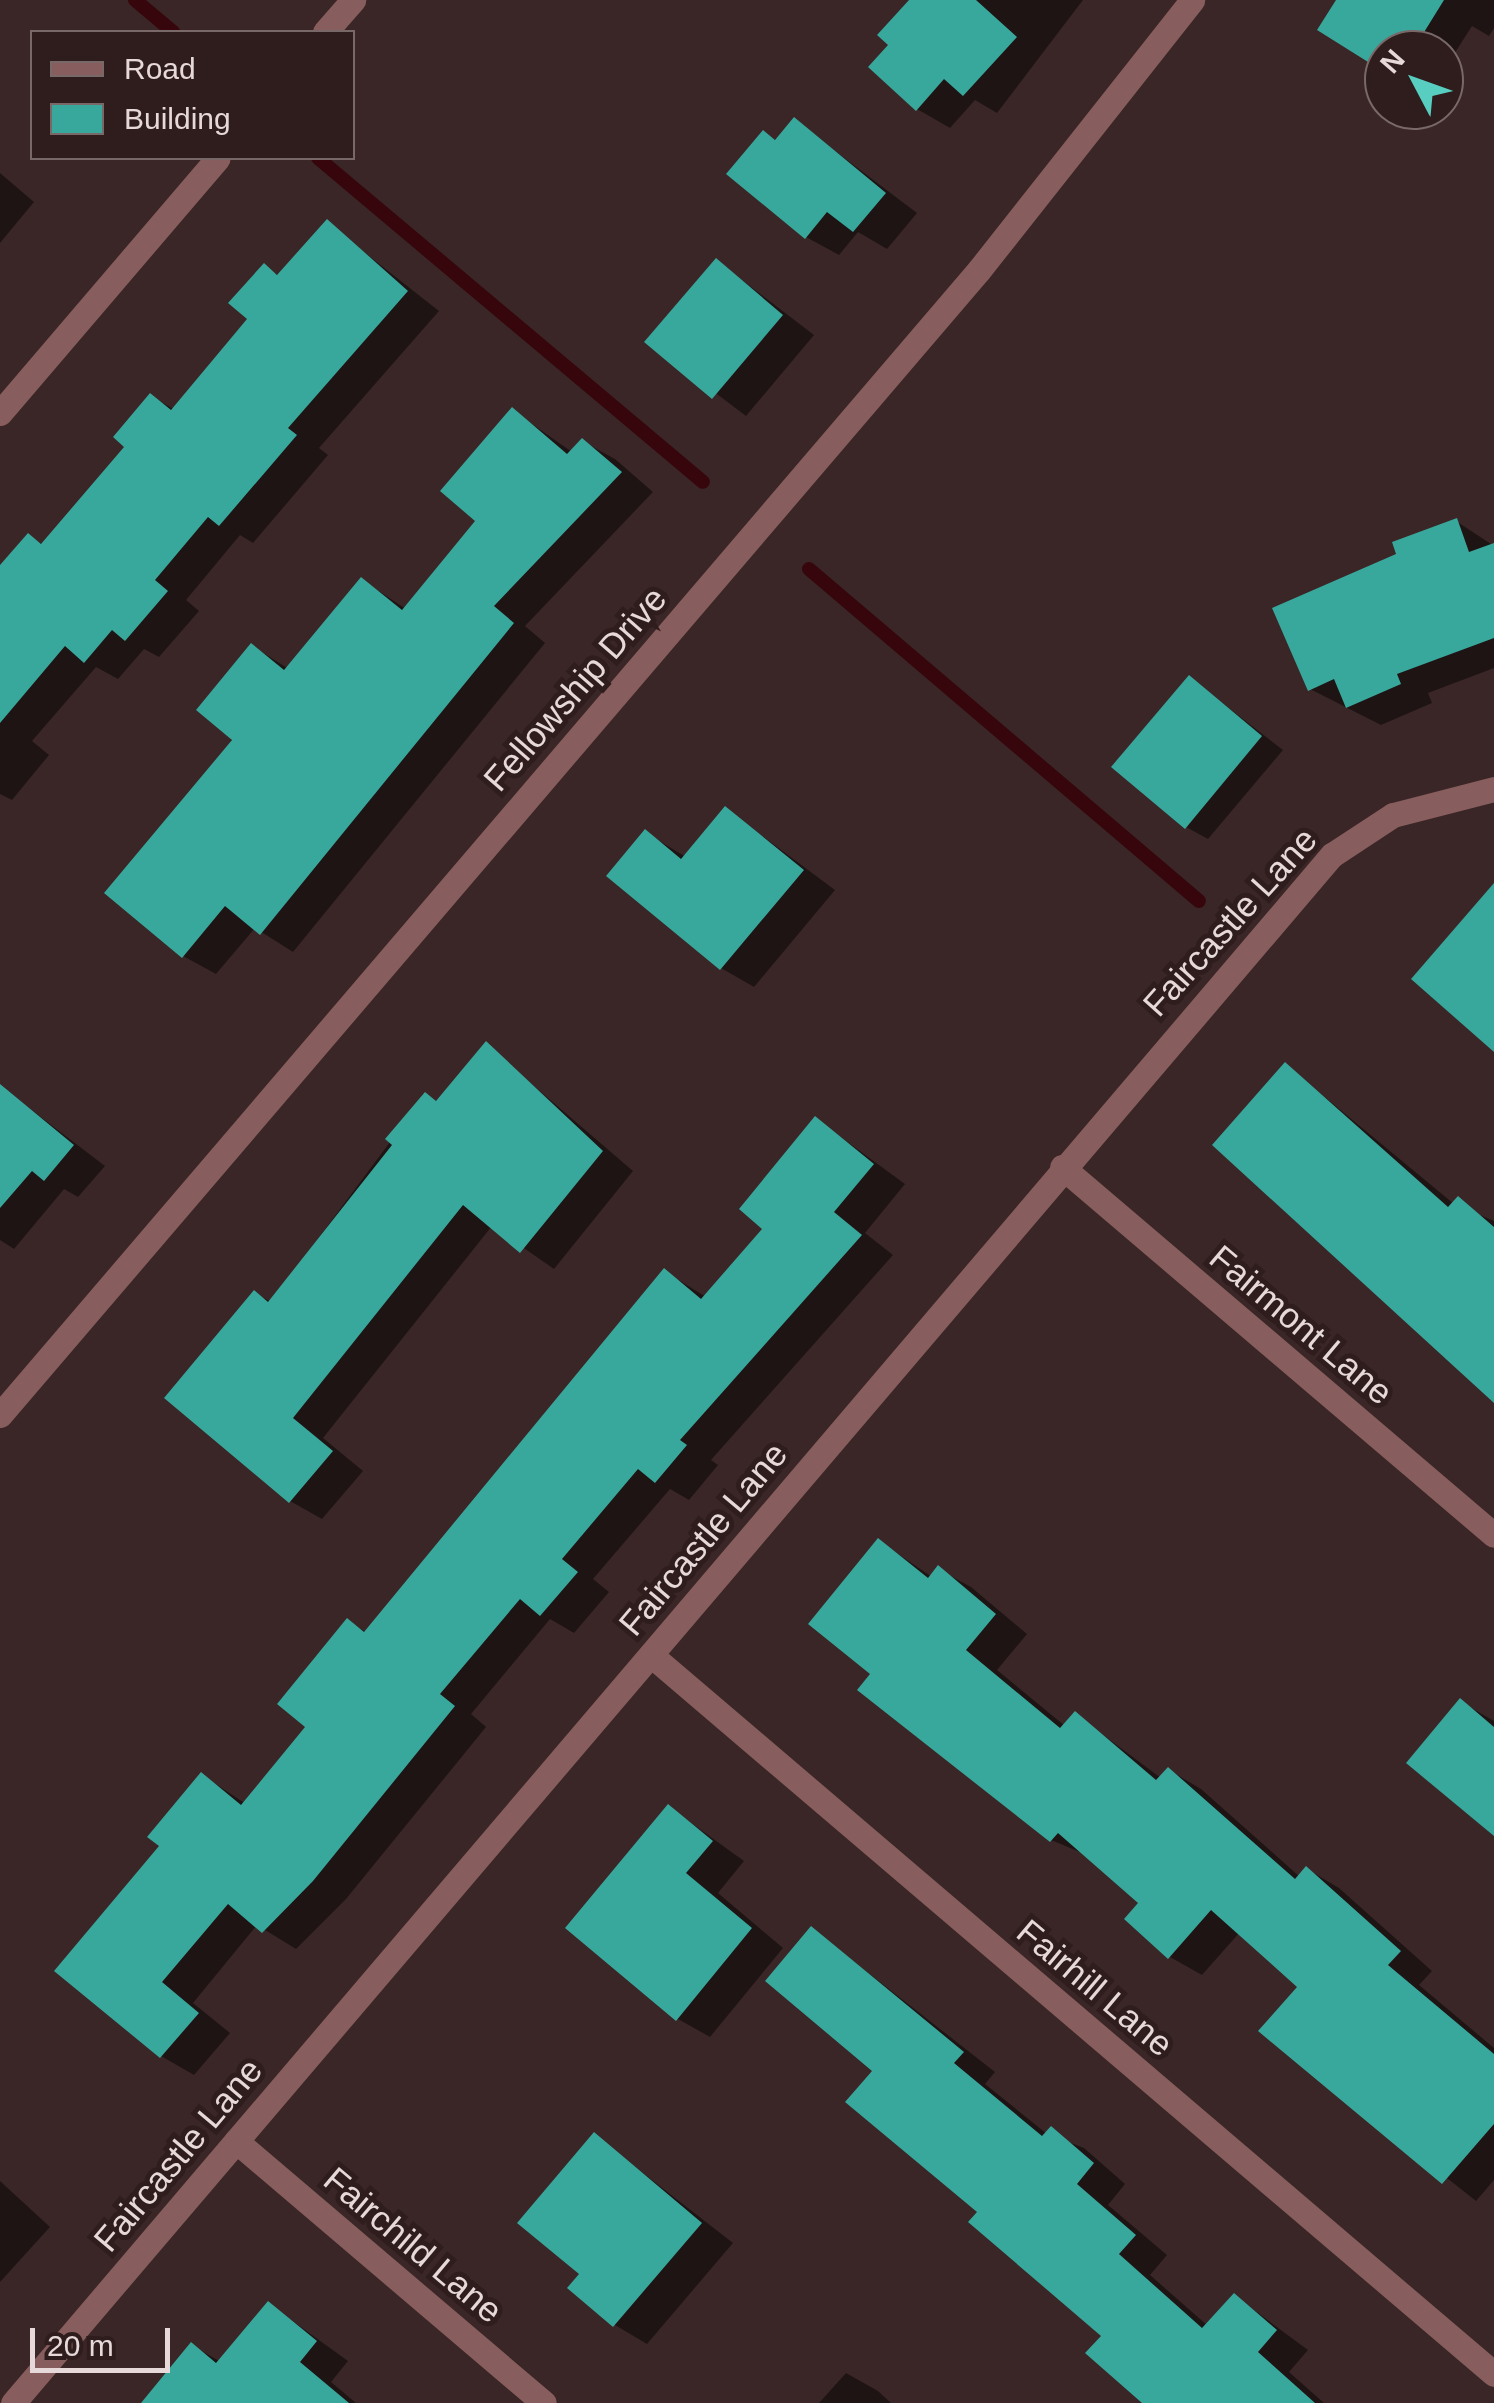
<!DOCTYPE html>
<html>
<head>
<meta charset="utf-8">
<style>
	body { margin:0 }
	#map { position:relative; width:1494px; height:2403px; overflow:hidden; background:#3a2626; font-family:Arial,sans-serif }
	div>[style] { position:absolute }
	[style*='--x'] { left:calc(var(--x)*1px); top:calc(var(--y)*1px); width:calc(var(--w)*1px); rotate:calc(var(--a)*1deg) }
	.shadow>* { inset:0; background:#0007 }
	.stream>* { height:14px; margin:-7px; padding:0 7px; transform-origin:7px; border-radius:7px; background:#36060c }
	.building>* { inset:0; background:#38a79c }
	.street>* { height:25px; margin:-12.5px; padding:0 12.5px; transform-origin:12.5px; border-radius:12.5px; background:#885d5d }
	span { translate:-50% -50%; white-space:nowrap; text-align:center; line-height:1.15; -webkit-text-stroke:10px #2f1d1d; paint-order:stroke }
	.street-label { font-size:35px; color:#e7d9d9 }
	.legend { position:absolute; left:30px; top:30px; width:325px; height:130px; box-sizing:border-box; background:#2f1d1d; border:2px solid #796868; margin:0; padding:12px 18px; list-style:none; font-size:30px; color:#e7d9d9 }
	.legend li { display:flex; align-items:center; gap:20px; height:50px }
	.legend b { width:50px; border:2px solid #796868 }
	.north { position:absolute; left:1364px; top:30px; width:100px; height:100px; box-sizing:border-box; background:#2f1d1d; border:2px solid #796868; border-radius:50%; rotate:311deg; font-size:28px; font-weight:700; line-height:40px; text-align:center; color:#e7d9d9 }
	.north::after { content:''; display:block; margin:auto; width:35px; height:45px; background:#58cec1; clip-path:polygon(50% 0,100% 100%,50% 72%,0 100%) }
	.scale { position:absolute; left:30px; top:2328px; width:140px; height:45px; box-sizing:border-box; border:5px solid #e7d9d9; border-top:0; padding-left:12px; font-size:30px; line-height:35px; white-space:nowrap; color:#e7d9d9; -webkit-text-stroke:8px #2f1d1d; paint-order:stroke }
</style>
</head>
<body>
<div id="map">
	<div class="shadow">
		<div style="clip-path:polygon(912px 0,1083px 0,997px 113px,975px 100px,950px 128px,917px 109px,892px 44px)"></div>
		<div style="clip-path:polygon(1339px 0,1494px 0,1494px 28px,1489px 36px,1472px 26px,1444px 70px,1444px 50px,1384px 50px,1384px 69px)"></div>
		<div style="clip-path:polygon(794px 120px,917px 213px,887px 249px,858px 232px,839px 255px,806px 237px,764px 133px,777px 141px)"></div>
		<div style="clip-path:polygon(0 173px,34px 202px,0 243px)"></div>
		<div style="clip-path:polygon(327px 223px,439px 311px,319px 448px,328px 455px,253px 543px,240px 535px,186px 600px,199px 611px,159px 657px,144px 649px,118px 679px,96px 667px,32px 741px,49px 755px,12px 800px,0 794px,0 571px,28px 536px,44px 545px,128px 447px,151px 396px,175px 410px,250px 318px,264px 267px,280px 276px)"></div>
		<div style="clip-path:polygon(717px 261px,814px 335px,746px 416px,648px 342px)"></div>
		<div style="clip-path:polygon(512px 410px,572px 452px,582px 441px,615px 459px,653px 492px,525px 626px,545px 643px,293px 952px,255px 928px,216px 974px,183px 956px,252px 646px,289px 669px,362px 580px,406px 609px,479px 521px)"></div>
		<div style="clip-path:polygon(1456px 521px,1494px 546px,1494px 668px,1428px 693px,1432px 703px,1381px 725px,1310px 689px,1400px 555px)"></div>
		<div style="clip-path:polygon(1190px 678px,1283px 750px,1208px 839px,1186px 827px)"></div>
		<div style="clip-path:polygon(726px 809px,835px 890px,754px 987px,721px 968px,646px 833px,686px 857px)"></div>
		<div style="clip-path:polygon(486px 1045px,633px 1171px,554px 1269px,492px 1226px,323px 1438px,363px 1471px,322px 1519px,290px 1501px,255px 1293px,271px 1302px,425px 1095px,438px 1102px)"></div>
		<div style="clip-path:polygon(1286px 1065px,1454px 1204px,1494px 1221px,1494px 1397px)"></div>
		<div style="clip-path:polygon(0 1086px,105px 1166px,78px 1197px,64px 1189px,14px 1249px,0 1240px)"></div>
		<div style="clip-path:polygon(816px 1119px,905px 1184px,865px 1233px,893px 1255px,711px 1460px,718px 1465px,689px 1500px,670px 1489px,593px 1579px,609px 1592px,574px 1633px,550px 1619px,471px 1714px,486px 1727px,346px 1899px,296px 1949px,257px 1925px,193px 2003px,230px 2033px,194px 2075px,161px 2056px,162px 1846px,202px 1775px,246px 1804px,308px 1727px,348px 1622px,366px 1632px,664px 1271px,706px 1297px,766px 1228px)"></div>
		<div style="clip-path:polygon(879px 1541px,932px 1577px,938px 1569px,971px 1587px,1027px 1634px,997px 1670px,1065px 1726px,1075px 1714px,1161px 1778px,1169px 1770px,1201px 1789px,1300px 1877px,1307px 1869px,1339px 1888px,1432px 1971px,1419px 1985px,1494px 2048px,1494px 2180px,1476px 2201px,1261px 2031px,1300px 1987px,1240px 1932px,1202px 1975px,1170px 1957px,1141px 1903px,1087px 1855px,1051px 1840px,873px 1674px)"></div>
		<div style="clip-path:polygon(1461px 1702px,1494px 1721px,1494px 1832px)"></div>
		<div style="clip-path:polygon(669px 1807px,744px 1861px,718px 1893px,783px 1948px,710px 2037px,678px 2019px)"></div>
		<div style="clip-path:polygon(812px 1929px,995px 2072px,985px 2084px,1047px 2134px,1084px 2148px,1125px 2184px,1108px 2205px,1167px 2255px,1150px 2275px,1208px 2326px,1235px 2296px,1308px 2350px,1289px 2372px,1324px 2403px,1146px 2403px,1104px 2335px,980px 2212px,875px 2071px)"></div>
		<div style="clip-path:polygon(594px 2135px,733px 2243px,647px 2344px,615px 2325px)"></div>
		<div style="clip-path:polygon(0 2181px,50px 2227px,0 2282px)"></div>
		<div style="clip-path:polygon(269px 2304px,348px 2361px,331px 2382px,356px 2403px,144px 2403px,191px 2345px,221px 2362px)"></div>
		<div style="clip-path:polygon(846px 2373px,878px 2391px,891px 2403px,819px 2403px)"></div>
	</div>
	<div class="stream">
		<div style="--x:135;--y:0;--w:50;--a:40.1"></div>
		<div style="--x:318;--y:158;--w:503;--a:40.08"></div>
		<div style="--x:809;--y:569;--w:512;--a:40.41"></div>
	</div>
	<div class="building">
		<div style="clip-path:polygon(909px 0,976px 0,1017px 37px,963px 96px,944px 79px,916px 111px,868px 67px,888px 45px,877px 35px)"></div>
		<div style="clip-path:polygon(1336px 0,1444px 0,1413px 50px,1384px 50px,1384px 72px,1317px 30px)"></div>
		<div style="clip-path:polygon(794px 117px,886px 193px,853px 232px,827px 212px,805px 239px,726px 174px,763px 130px,775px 140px)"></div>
		<div style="clip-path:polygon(327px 219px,408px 291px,288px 428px,297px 435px,219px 526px,208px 517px,155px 580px,168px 591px,125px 641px,112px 630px,84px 663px,65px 646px,0 723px,0 565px,28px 533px,41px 544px,124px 447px,113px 437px,150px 393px,171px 410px,247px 319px,228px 303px,264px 263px,277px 275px)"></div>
		<div style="clip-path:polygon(716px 258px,783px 315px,712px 399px,644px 342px)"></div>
		<div style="clip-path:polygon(512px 407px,567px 454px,582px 438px,622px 472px,494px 606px,514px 623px,260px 935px,225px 906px,182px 958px,104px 893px,232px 740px,196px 710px,251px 643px,284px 670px,361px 577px,402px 610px,475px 521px,440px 491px)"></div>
		<div style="clip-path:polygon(1457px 518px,1469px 552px,1494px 543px,1494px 638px,1397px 674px,1401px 684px,1346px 708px,1334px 679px,1308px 691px,1272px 608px,1396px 554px,1392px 542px)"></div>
		<div style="clip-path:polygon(1189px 675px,1262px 736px,1185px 829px,1111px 767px)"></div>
		<div style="clip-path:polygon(725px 806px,804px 870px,720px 970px,606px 876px,645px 829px,681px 859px)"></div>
		<div style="clip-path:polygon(1494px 883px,1494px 1052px,1411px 979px)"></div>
		<div style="clip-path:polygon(486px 1041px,603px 1151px,520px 1253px,463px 1205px,293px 1418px,333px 1451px,289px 1503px,164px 1398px,254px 1290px,268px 1302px,392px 1145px,385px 1139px,425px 1092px,436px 1101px)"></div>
		<div style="clip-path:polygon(1285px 1062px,1448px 1207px,1458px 1196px,1494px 1227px,1494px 1403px,1212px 1145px)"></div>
		<div style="clip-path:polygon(0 1084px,74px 1145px,44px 1181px,32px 1171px,0 1208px)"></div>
		<div style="clip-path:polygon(815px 1116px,874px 1164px,834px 1212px,862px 1235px,680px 1440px,687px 1445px,655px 1483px,638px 1469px,562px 1559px,578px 1572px,540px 1616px,520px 1599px,440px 1694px,455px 1706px,313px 1881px,262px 1933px,228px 1904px,162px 1982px,199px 2013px,160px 2058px,54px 1971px,159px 1846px,147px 1837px,201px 1772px,241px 1805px,305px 1727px,277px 1704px,347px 1618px,364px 1632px,664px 1268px,701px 1299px,762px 1229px,739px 1209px)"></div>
		<div style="clip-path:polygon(878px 1538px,928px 1578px,938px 1565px,996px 1614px,966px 1650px,1060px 1728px,1075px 1711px,1156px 1780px,1168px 1767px,1295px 1879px,1306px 1866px,1401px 1951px,1388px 1965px,1494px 2054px,1494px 2124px,1442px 2184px,1258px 2031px,1297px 1987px,1211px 1910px,1168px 1959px,1124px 1919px,1138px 1903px,1058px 1833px,1050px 1842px,857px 1690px,870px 1674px,808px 1624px)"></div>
		<div style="clip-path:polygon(1460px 1698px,1494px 1727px,1494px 1836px,1406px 1763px)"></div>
		<div style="clip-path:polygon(668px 1804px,713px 1841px,686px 1873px,752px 1928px,676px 2021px,565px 1928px)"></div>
		<div style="clip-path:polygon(811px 1926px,964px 2052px,954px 2063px,1042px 2136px,1051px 2126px,1094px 2163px,1077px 2184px,1136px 2235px,1119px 2254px,1202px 2328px,1234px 2293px,1277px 2330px,1258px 2352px,1315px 2403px,1142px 2403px,1085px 2353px,1101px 2336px,968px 2222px,977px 2212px,845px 2102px,872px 2071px,765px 1981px)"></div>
		<div style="clip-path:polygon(594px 2132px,702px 2223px,613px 2327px,567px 2288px,579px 2274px,517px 2223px)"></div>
		<div style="clip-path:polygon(268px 2301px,317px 2341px,300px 2362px,349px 2403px,141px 2403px,191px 2342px,216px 2363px)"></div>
	</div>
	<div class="street">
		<div style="--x:325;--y:32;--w:43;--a:-48.8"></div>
		<div style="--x:0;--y:413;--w:335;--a:-49.5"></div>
		<div style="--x:1062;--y:1167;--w:567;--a:40.43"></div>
		<div style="--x:0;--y:1415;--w:1506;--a:-49.47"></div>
		<div style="--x:979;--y:270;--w:344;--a:-51.7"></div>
		<div style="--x:651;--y:1655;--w:1108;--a:40.46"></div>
		<div style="--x:236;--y:2141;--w:404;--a:40.4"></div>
		<div style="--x:13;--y:2403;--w:2034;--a:-49.57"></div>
		<div style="--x:1332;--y:855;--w:73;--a:-33.3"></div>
		<div style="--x:1393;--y:815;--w:104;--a:-14.4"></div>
	</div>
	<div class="street-label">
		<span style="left:575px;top:689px;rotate:-49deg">Fellowship Drive</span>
		<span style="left:1230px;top:922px;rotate:-48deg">Faircastle Lane</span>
		<span style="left:1301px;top:1325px;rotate:40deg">Fairmont Lane</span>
		<span style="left:703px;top:1539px;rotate:-50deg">Faircastle Lane</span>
		<span style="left:1095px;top:1988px;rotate:40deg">Fairhill Lane</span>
		<span style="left:178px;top:2155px;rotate:-50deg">Faircastle Lane</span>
		<span style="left:413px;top:2245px;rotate:40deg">Fairchild Lane</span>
	</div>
	<ul class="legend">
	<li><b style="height:12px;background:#885d5d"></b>Road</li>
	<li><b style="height:28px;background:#38a79c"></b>Building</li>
	</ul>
	<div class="north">N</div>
	<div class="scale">20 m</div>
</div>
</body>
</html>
